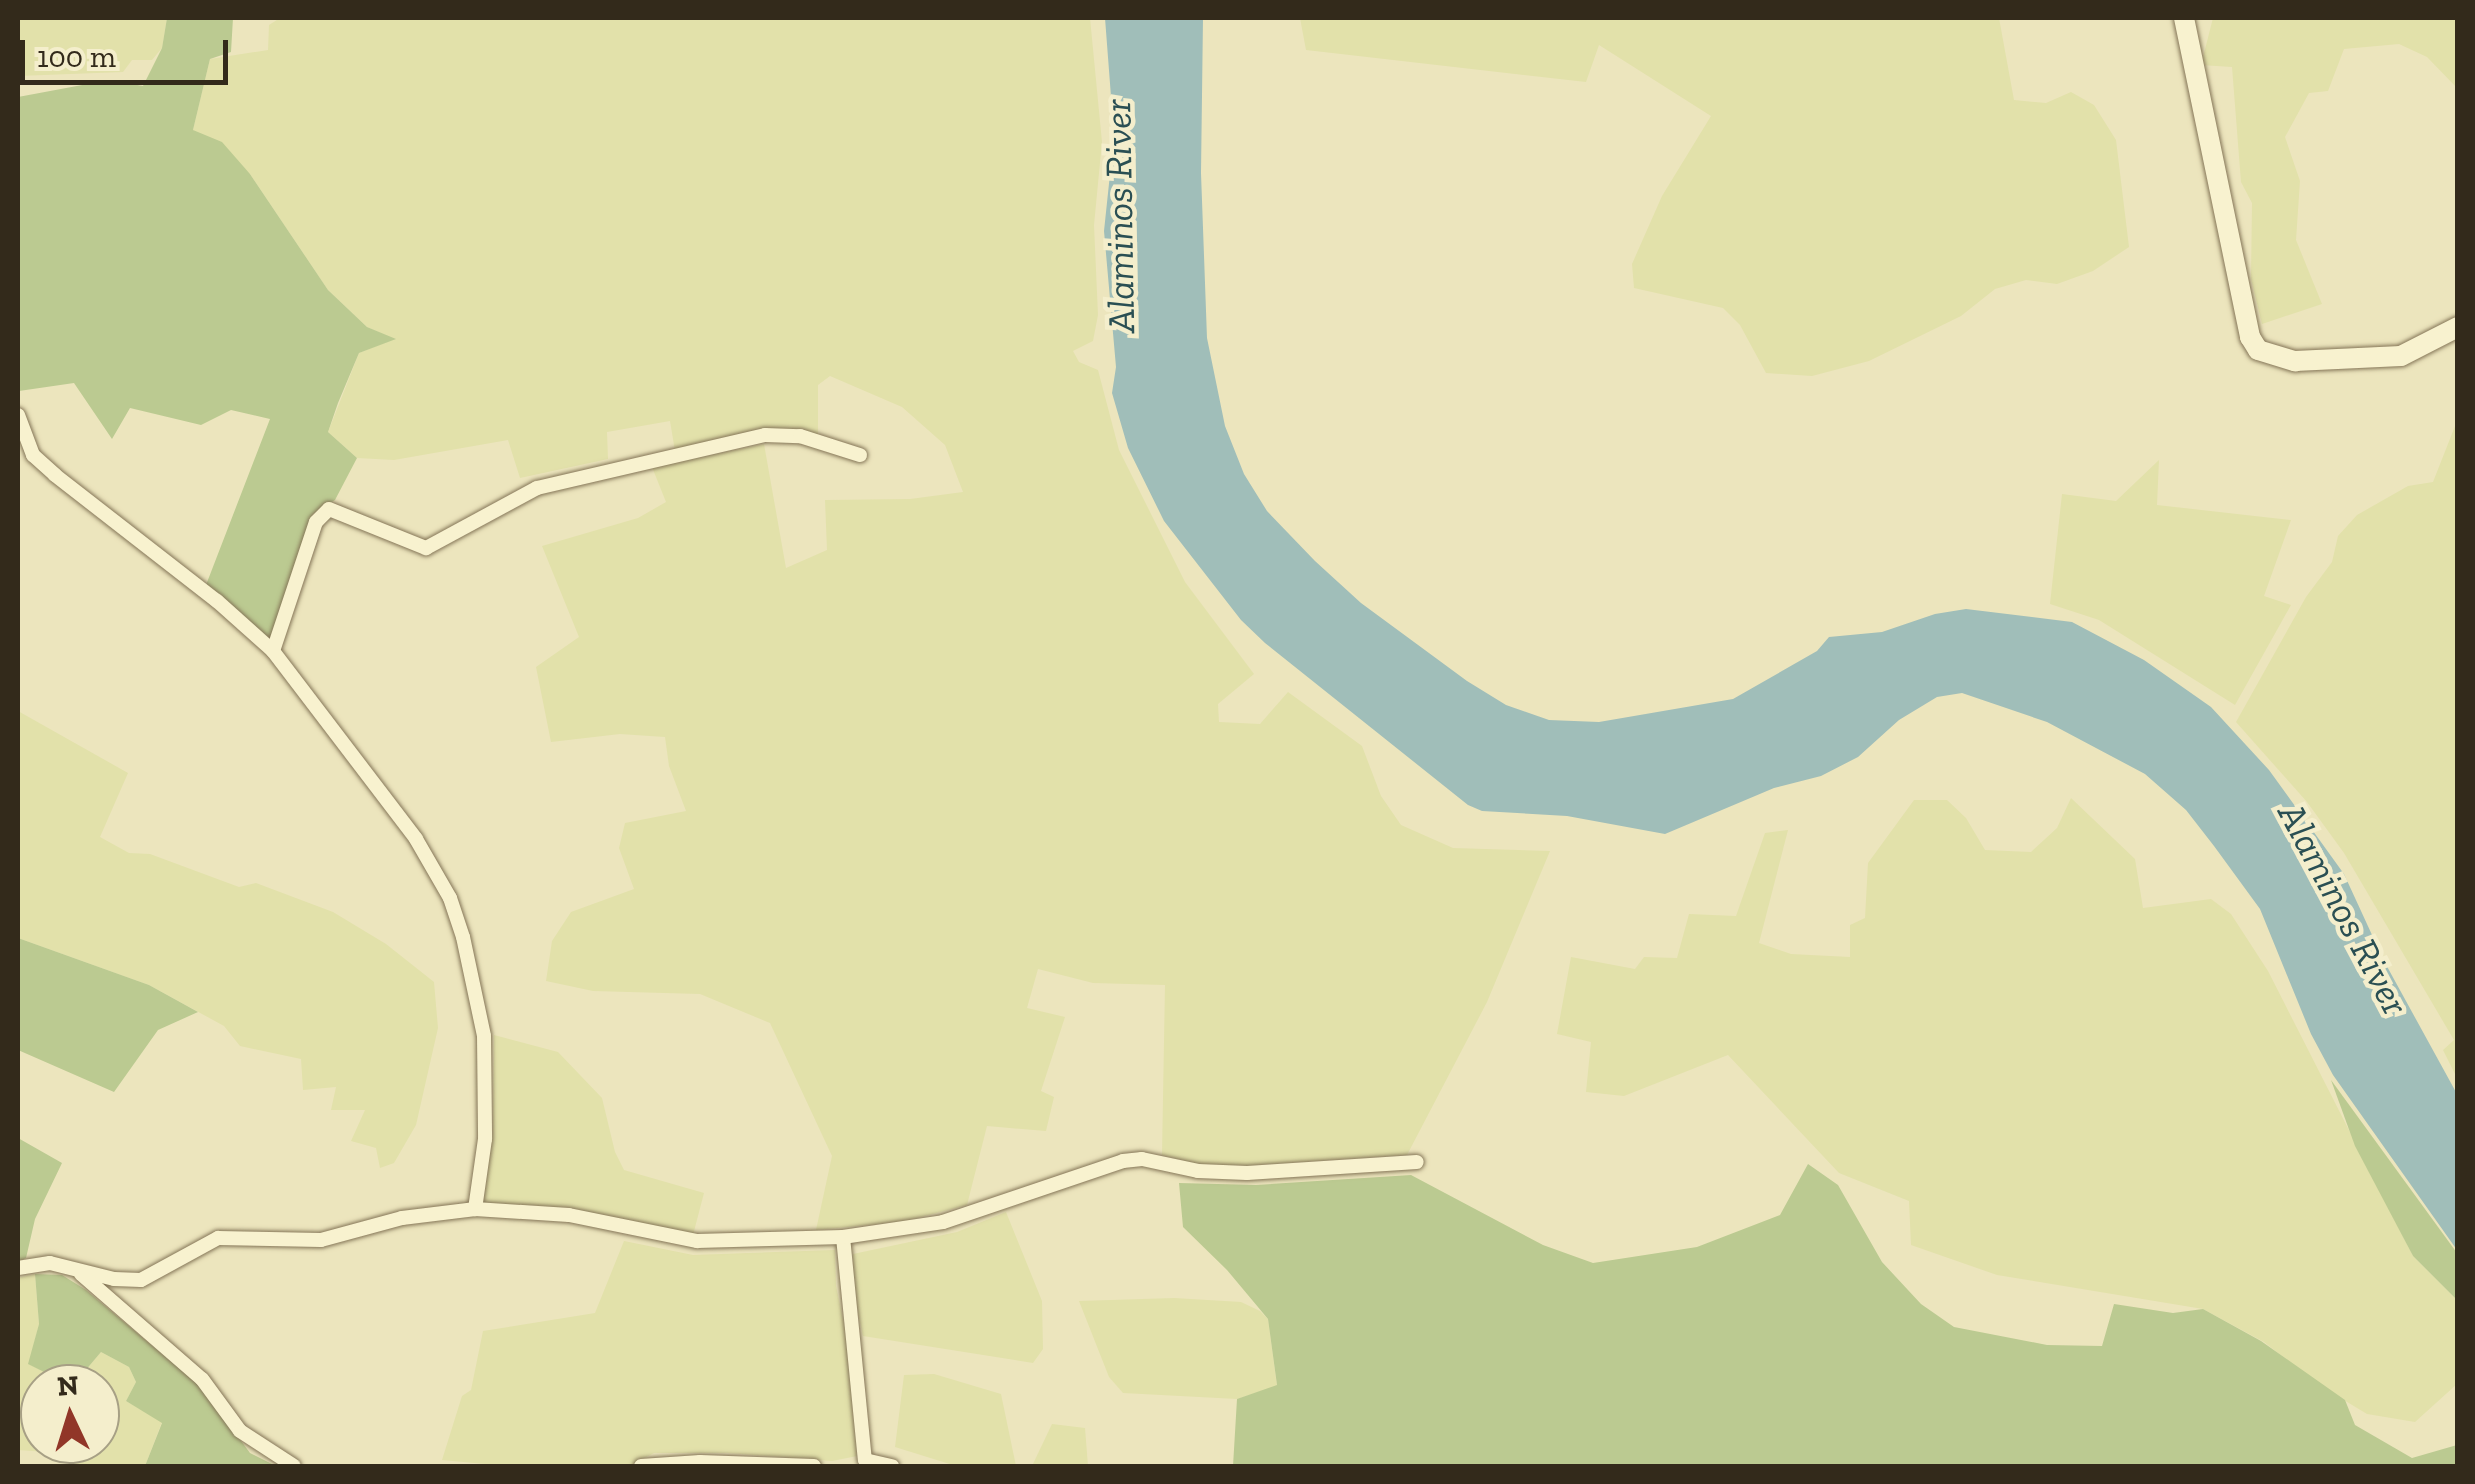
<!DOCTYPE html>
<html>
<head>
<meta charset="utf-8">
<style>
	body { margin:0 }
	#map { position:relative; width:2475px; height:1484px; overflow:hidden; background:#ece5bd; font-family:"Zilla Slab",serif }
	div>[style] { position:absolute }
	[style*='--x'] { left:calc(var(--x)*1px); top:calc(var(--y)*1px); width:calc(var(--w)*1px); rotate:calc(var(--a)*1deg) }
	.farmland>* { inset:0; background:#e2e1aa }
	.green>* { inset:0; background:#bbca91 }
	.water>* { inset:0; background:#a0beb9 }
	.roads { filter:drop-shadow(0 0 2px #847557) drop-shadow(0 0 2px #847557) }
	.street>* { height:14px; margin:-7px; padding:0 7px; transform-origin:7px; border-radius:7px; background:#f8f2cf }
	.secondary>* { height:20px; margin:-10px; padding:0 10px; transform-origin:10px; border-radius:10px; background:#f8f2cf }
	span { translate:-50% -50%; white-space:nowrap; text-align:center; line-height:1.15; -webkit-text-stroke:9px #f4eecc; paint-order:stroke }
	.water-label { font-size:38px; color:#2a4f53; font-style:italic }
	.frame { position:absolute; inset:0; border:20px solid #332a1b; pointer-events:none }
	.north { position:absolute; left:20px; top:1364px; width:100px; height:100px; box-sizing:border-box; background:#f4eecc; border:2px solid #a7a085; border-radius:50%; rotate:356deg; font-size:28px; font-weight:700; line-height:40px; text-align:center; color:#332a1b }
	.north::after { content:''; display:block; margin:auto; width:35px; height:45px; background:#913628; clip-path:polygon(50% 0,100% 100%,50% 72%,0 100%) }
	.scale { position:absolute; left:20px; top:40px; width:208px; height:45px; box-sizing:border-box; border:5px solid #332a1b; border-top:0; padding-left:12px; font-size:30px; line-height:35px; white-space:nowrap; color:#332a1b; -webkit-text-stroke:8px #f4eecc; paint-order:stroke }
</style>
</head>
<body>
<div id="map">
	<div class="farmland">
		<div style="clip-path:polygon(18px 18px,167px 18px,162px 48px,152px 60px,132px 60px,123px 72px,18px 76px)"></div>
		<div style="clip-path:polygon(280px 18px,1090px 18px,1102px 142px,1094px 225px,1098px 315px,1093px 341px,1073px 351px,1079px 362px,1098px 370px,1119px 450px,1185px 582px,1254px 674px,1218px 704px,1219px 722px,1260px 724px,1288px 692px,1362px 746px,1381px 796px,1401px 825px,1453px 848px,1550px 851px,1487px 1002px,1407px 1155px,1244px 1166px,1200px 1165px,1162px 1155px,1165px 985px,1093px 983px,1038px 969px,1027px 1008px,1065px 1017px,1041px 1091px,1054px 1097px,1046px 1131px,987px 1126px,967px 1205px,902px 1222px,816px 1230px,832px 1156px,770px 1023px,700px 994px,593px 991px,546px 981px,552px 941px,571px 912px,634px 889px,619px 848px,625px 823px,686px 811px,669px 766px,665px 737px,620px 734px,551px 742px,536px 667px,579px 637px,542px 546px,638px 518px,666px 502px,652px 467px,764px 444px,786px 568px,827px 550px,825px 500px,910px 499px,963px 492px,945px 445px,902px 407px,830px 376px,818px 385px,818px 436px,675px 451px,670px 421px,607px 432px,608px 459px,520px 478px,508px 440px,394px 460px,357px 458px,328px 432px,359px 353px,394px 339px,367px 327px,328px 290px,250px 174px,193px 130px,210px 59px,268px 50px,269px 25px)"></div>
		<div style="clip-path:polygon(1300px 18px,1999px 18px,2014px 100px,2046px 103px,2071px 92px,2094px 105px,2116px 140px,2129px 247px,2093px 271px,2057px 284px,2026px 280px,1995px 289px,1961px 316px,1869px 361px,1812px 376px,1766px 373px,1740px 325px,1723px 308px,1634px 288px,1632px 264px,1662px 196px,1711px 116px,1599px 45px,1586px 82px,1306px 50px)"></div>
		<div style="clip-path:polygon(2213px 18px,2457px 18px,2457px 88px,2427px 57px,2399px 44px,2344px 49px,2328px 91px,2309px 93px,2285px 137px,2300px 181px,2296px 240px,2322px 304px,2262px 324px,2251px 279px,2252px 203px,2241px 182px,2232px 67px,2201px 65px)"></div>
		<div style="clip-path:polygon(2457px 421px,2457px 1078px,2443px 1050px,2454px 1040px,2344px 853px,2307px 802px,2236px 722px,2306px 597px,2332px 562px,2338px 536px,2357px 515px,2408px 486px,2433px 482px)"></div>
		<div style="clip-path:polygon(2159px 460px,2157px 505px,2291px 520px,2264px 596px,2291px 605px,2235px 705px,2099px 620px,2050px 604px,2062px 494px,2116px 501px)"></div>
		<div style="clip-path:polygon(18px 711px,128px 773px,100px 837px,129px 853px,150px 854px,239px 887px,256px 883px,333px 912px,386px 944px,434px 982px,438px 1028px,416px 1125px,394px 1163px,380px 1168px,376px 1148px,351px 1141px,365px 1110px,331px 1110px,336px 1087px,303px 1090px,301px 1059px,240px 1046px,224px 1026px,149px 985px,18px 938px)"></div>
		<div style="clip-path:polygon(2071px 798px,2135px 859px,2143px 908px,2211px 899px,2231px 914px,2268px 971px,2413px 1256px,2457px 1300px,2457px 1384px,2415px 1422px,2367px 1414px,2319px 1385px,2264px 1342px,2203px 1309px,1997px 1275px,1911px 1245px,1909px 1201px,1839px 1173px,1728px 1055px,1624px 1096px,1586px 1092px,1591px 1042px,1557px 1034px,1571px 957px,1635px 969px,1644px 957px,1677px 958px,1689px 914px,1736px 916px,1765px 833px,1788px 830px,1759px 943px,1791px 954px,1850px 957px,1850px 925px,1865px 918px,1868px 863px,1914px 800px,1947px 800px,1966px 818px,1985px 850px,2031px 852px,2057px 828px)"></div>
		<div style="clip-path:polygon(494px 1035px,558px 1052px,602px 1098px,615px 1152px,624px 1170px,704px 1193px,693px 1235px,482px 1203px,493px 1132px)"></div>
		<div style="clip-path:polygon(1006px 1212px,1042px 1301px,1043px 1349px,1033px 1363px,863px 1336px,852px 1286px,853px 1254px,957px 1232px)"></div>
		<div style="clip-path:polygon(624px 1241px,693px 1255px,835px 1250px,836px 1286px,849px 1347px,857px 1456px,832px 1461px,728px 1453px,654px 1453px,629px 1466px,506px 1466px,442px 1460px,462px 1396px,471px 1390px,483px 1331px,595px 1313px)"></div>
		<div style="clip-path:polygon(35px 1274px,39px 1324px,29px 1364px,68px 1384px,40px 1384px,40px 1444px,100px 1444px,100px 1384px,74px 1384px,101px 1352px,129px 1367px,136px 1382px,126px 1401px,162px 1422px,145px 1466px,74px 1466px,75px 1454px,18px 1450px,18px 1278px)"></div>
		<div style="clip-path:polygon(1174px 1298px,1241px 1302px,1260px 1311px,1268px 1319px,1277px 1386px,1237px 1399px,1123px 1393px,1109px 1377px,1079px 1301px)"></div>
		<div style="clip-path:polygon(934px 1374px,1001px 1394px,1016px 1466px,956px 1466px,895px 1447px,904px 1375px)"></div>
		<div style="clip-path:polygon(1052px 1424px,1085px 1428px,1088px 1466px,1032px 1466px)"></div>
	</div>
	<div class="green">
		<div style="clip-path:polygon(167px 18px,233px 18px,231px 52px,210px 59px,193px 130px,222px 142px,250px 174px,328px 290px,367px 327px,396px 339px,359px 353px,338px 403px,328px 432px,357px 458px,335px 500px,313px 514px,271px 642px,206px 585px,270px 419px,231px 410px,201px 425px,130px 408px,112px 439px,74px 383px,19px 391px,18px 97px,109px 80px,143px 86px,162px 48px)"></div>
		<div style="clip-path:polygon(18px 938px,149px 985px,198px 1012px,158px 1030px,114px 1092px,18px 1050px)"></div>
		<div style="clip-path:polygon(2331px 1080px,2457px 1253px,2457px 1300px,2413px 1256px,2355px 1146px)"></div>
		<div style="clip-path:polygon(18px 1138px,62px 1163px,35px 1219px,26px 1258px,18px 1262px)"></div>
		<div style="clip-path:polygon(1808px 1164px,1838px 1185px,1882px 1262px,1921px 1304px,1954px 1327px,2047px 1345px,2102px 1346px,2114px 1304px,2173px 1313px,2203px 1309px,2261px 1341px,2345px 1400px,2355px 1425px,2412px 1458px,2457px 1445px,2457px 1466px,1233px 1466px,1237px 1399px,1277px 1385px,1268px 1319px,1227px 1270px,1183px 1227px,1179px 1183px,1256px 1185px,1411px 1175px,1543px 1245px,1593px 1263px,1697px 1247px,1780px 1215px)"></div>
		<div style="clip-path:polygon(35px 1274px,62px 1275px,86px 1290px,200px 1386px,250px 1453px,276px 1466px,145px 1466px,162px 1423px,126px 1401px,136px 1382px,129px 1367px,101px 1352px,74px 1384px,68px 1384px,28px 1364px,39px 1324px)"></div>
	</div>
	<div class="water">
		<div style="clip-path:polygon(1105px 18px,1203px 18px,1201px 173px,1207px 338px,1225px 426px,1244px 474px,1267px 511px,1315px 561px,1361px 603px,1467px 681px,1506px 705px,1549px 720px,1599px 722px,1733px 699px,1817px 651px,1829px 637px,1882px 632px,1935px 614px,1966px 609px,2072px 622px,2144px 660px,2211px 707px,2269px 770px,2344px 874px,2384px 961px,2457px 1094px,2457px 1250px,2333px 1075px,2311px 1034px,2260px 909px,2214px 846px,2186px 810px,2145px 774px,2047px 722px,1962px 693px,1937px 697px,1899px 720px,1858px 757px,1821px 776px,1774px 788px,1665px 834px,1567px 816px,1482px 811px,1468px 805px,1265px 643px,1241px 620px,1164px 521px,1128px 448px,1112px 393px,1116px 367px,1104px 231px,1114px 136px)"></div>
	</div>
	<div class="roads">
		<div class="street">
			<div style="--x:18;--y:415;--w:43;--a:69.4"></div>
			<div style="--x:33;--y:455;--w:30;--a:42"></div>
			<div style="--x:55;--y:475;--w:205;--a:37.9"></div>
			<div style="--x:217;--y:601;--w:75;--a:41.8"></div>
			<div style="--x:273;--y:651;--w:236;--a:52.7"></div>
			<div style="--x:416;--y:839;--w:68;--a:60"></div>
			<div style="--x:450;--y:898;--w:41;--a:71.6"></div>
			<div style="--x:463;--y:937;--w:101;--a:78"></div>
			<div style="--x:484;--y:1036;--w:103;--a:89.4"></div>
			<div style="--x:485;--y:1139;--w:71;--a:98.1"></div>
			<div style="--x:273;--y:651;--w:136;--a:-71.6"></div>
			<div style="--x:316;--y:522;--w:18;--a:-45"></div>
			<div style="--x:329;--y:509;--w:105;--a:21.9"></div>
			<div style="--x:426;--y:548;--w:126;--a:-28.4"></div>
			<div style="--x:537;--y:488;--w:234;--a:-13.1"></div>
			<div style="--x:765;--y:435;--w:35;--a:2"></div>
			<div style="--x:800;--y:436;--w:63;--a:17.6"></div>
			<div style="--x:843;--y:1237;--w:224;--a:84.4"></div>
			<div style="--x:865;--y:1460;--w:28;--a:13"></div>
			<div style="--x:18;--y:1268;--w:32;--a:-9"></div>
			<div style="--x:50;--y:1263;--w:66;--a:14"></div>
			<div style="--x:114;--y:1279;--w:27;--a:2"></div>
			<div style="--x:141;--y:1280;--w:88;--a:-28.6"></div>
			<div style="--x:218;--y:1238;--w:103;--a:1.1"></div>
			<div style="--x:321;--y:1240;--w:84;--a:-15.2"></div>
			<div style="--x:402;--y:1218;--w:74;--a:-7"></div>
			<div style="--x:475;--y:1209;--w:94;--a:3.7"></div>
			<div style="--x:569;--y:1215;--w:131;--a:11.5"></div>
			<div style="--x:697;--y:1241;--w:146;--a:-1.6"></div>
			<div style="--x:843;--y:1237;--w:101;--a:-8.5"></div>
			<div style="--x:943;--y:1222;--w:190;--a:-18.7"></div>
			<div style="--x:1123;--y:1161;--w:19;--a:-6"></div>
			<div style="--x:1142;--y:1159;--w:57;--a:12.1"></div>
			<div style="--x:1198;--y:1171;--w:49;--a:2.3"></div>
			<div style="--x:1247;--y:1173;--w:170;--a:-3.7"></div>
			<div style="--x:81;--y:1274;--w:160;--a:41"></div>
			<div style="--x:202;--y:1379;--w:64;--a:53.8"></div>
			<div style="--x:240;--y:1431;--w:64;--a:32.9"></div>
			<div style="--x:641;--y:1466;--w:59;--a:-3.9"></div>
			<div style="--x:700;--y:1462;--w:114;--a:2"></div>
		</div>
		<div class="secondary">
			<div style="--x:2184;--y:18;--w:326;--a:78.3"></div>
			<div style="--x:2250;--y:337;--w:15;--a:58"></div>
			<div style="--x:2258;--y:350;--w:39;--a:17"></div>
			<div style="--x:2295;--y:361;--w:106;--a:-2.7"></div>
			<div style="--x:2401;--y:356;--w:64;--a:-27"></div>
		</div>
	</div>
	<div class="water-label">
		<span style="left:1120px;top:216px;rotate:-91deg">Alaminos River</span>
		<span style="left:2343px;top:909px;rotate:62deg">Alaminos River</span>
	</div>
	<div class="frame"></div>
	<div class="north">N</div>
	<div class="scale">100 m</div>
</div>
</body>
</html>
